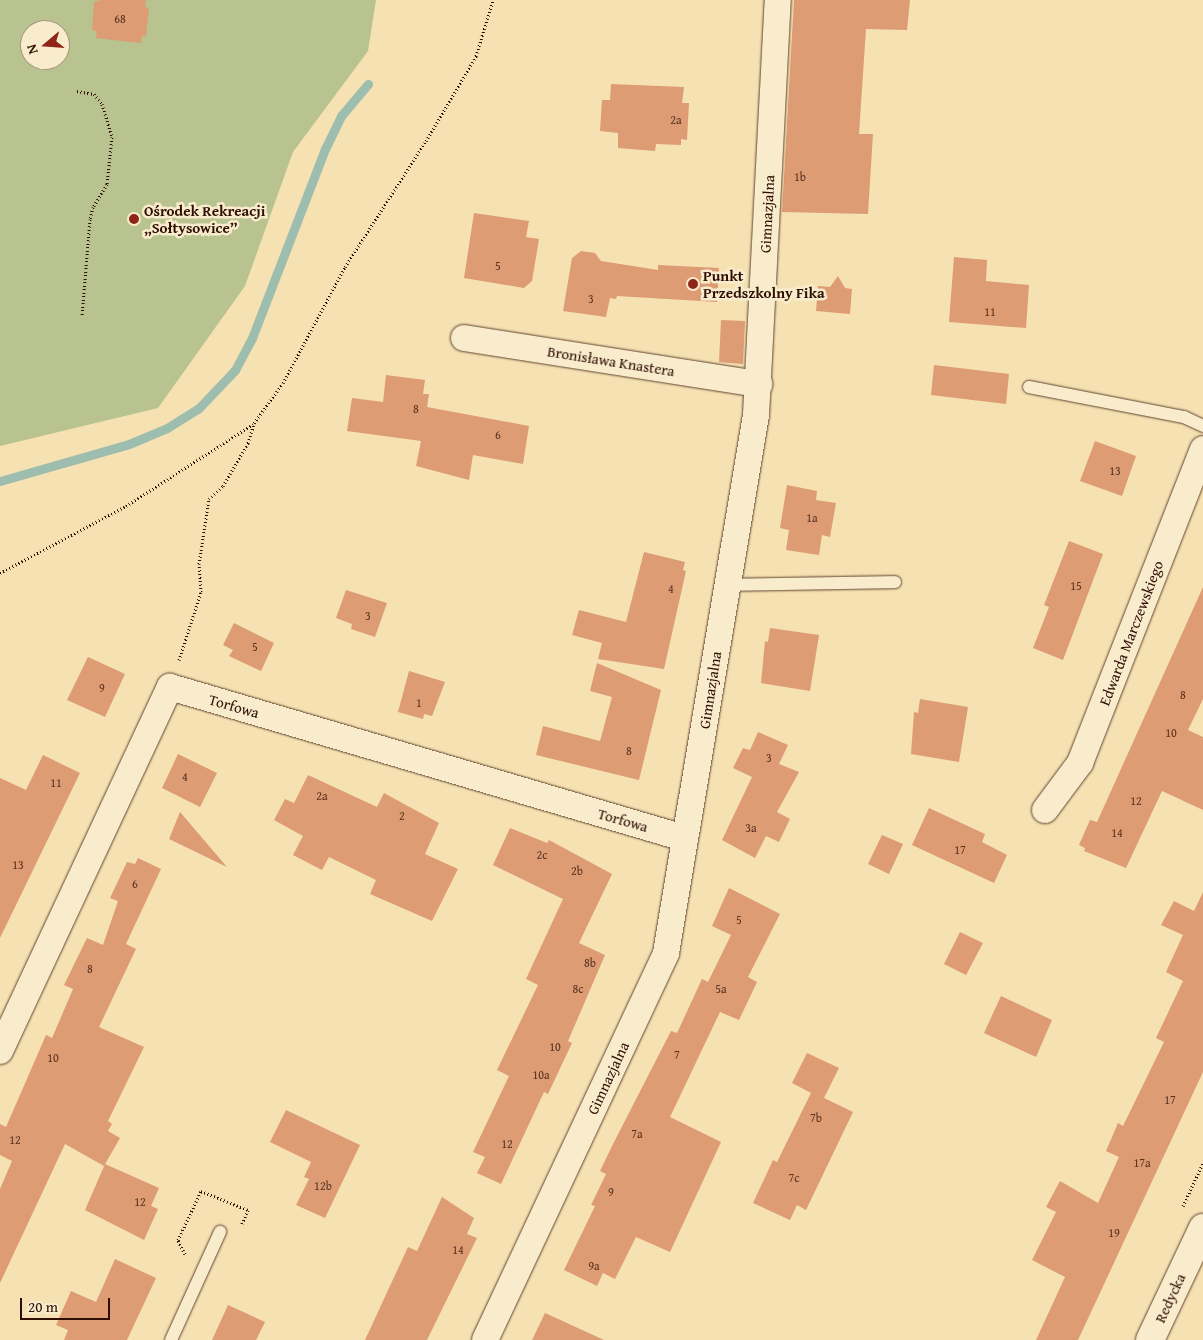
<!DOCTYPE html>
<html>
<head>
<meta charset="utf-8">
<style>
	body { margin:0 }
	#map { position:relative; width:1203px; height:1340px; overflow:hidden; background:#f6e1b2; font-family:"Gentium Book Plus",serif }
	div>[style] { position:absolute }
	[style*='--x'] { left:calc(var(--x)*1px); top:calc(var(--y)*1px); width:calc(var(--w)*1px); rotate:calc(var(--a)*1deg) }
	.green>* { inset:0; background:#b8c38f }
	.stream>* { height:9px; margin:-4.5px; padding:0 4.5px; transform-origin:4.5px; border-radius:4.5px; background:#9dbdae }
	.building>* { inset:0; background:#dd9c73 }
	.path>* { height:3px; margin-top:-1.5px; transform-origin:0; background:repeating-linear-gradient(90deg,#2f0f04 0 1px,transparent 0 3.5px) }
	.roads { filter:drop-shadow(0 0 1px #614430) drop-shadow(0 0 1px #614430) }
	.lane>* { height:12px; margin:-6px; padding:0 6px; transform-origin:6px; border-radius:6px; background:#f9eccd }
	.street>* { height:26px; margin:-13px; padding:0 13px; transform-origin:13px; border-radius:13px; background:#f9eccd }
	.secondary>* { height:28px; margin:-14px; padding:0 14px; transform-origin:14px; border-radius:14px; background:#f9eccd }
	.dots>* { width:14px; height:14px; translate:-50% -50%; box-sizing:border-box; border:2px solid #f9eccd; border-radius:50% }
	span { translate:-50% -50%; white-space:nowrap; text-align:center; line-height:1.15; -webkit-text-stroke:5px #f9eccd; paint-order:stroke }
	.number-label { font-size:12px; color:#5a3220 }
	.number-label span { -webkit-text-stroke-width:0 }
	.poi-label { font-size:15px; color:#2f0f04; font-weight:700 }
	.left { translate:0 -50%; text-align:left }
	.street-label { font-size:15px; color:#2f0f04 }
	.north { position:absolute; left:20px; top:20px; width:50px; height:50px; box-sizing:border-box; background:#f9eccd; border:1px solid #a8947d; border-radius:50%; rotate:252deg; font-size:14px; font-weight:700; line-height:20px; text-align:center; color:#2f0f04 }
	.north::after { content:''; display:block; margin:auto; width:18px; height:22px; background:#8f2418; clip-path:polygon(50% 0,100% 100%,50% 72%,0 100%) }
	.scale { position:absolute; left:20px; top:1298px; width:90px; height:22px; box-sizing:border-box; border:2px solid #2f0f04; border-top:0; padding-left:6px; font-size:15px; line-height:18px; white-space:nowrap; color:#2f0f04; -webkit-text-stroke:4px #f9eccd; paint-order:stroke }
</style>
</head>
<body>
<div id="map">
	<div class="green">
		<div style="clip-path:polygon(evenodd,0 0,376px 0,368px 51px,293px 152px,245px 286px,158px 408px,0 446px,0 0,30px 30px,60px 30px,60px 60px,30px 60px,30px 30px)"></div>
	</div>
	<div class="stream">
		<div style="--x:0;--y:481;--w:134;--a:-16"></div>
		<div style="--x:129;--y:444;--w:41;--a:-22.8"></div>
		<div style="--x:167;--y:428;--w:36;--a:-32"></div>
		<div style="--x:198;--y:409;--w:54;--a:-46.5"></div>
		<div style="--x:235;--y:370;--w:36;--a:-62"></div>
		<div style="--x:252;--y:338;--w:203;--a:-68.9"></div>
		<div style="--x:325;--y:149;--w:37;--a:-64"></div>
		<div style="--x:341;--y:116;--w:42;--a:-49.8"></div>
	</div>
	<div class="building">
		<div style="clip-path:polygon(100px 0,146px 0,145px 7px,149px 8px,146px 36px,142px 36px,141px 43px,96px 38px,97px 31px,92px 30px,94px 2px)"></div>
		<div style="clip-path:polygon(794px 0,910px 0,907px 30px,866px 29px,859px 134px,873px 134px,868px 214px,782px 212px)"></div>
		<div style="clip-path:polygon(611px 84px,684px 87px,682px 103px,689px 103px,687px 140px,681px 139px,681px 145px,656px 144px,655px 151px,618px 148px,618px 133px,600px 131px,602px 100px,610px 100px)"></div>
		<div style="clip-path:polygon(474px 213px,529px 221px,526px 237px,539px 239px,532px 281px,524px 288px,464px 278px)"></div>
		<div style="clip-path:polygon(581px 251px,595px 253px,601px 261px,658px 270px,658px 265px,719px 268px,717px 302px,617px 296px,616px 299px,610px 298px,606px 317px,563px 311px,572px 258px)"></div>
		<div style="clip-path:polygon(954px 257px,987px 260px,986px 281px,1029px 285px,1026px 328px,949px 322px)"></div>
		<div style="clip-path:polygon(838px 276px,845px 288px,852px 289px,850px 314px,816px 311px,818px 286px,830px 287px)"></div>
		<div style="clip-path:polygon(721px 320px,745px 321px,743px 364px,719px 362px)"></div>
		<div style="clip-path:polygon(934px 365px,1009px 374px,1006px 404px,931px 395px)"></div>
		<div style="clip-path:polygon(386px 375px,425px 380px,423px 394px,429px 394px,427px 407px,529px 426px,523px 464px,473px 455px,469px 480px,416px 466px,421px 441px,347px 431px,352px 398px,383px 402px)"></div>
		<div style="clip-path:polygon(1095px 441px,1136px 456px,1122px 496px,1080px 481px)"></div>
		<div style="clip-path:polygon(787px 485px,817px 491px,816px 500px,836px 503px,830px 537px,822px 535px,819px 555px,786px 550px,789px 530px,780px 528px)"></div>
		<div style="clip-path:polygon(1069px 541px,1103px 554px,1063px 660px,1033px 648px,1049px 607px,1044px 605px)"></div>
		<div style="clip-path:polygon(644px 552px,685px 562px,683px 570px,686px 571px,664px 669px,598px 659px,602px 643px,572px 635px,579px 610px,626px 622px)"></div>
		<div style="clip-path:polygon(1203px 587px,1203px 699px,1188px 730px,1203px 737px,1203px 810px,1162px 791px,1126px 868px,1084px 851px,1085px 848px,1079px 845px,1090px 820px,1097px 822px)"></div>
		<div style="clip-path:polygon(346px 590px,387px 603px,375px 637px,351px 629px,352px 624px,336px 618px)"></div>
		<div style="clip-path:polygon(234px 623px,274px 643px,261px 671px,229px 656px,233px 650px,223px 645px)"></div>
		<div style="clip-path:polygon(770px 628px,819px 635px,810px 691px,761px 683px,765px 641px,768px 642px)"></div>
		<div style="clip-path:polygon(88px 657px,125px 674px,105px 717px,67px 700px)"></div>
		<div style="clip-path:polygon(597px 663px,661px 690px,639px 780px,536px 755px,543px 726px,600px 741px,612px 697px,590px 691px)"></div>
		<div style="clip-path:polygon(409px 671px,445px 682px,432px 716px,424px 714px,423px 719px,398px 712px)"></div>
		<div style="clip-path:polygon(920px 699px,968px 707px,959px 762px,911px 754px,914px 712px,918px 713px)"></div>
		<div style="clip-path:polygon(758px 732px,788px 745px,779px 764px,799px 772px,777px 812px,790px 819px,779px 842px,766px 836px,755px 858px,722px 840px,752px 777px,733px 768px,743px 748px,750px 750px)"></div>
		<div style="clip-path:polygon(178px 754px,217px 773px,200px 807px,162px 788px)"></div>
		<div style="clip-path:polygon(43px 755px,80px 773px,0 938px,0 778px,26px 790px)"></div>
		<div style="clip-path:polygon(308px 775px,377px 807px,384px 793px,439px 823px,425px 854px,458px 869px,432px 921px,370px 894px,376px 880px,329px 857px,322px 870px,293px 855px,303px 836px,274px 820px,285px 799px,294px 803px)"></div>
		<div style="clip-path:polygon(929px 808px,985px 834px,982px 842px,1007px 855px,994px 883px,912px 845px)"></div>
		<div style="clip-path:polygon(180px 812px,227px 867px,169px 839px)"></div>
		<div style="clip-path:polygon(510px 828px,547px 843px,549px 840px,612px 874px,579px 943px,605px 955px,568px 1041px,572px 1043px,548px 1094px,544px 1092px,501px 1184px,477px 1173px,485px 1157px,473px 1152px,509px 1076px,497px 1070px,538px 985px,526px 979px,563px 899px,493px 865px)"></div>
		<div style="clip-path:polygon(882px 835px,903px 844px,889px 874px,868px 864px)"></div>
		<div style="clip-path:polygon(138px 858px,161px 869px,126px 944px,136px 949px,99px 1027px,144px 1047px,108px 1121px,112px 1124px,108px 1131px,120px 1138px,104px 1166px,65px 1144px,0 1283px,0 1189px,12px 1161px,0 1155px,0 1124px,6px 1127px,46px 1035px,52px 1038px,73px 989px,64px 985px,87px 938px,103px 945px,118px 901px,110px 898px,127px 862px,135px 864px)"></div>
		<div style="clip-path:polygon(729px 888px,780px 914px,748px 977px,757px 982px,739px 1020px,720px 1012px,670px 1117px,721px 1142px,670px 1252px,636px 1237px,615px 1279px,603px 1273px,597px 1286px,564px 1270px,595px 1206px,591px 1205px,606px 1174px,600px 1171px,612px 1146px,671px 1031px,677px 1033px,702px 979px,708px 982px,731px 935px,712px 926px)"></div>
		<div style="clip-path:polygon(1203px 892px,1203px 1072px,1078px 1340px,1036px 1340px,1065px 1277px,1032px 1260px,1056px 1212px,1046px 1207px,1060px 1181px,1098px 1203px,1119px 1157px,1106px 1151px,1118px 1123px,1123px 1126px,1164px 1042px,1156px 1038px,1183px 981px,1166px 972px,1183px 935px,1161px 925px,1174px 901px,1194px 911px)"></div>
		<div style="clip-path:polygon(960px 932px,983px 943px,966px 975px,944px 964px)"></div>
		<div style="clip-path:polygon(1001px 996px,1052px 1020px,1036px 1057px,984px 1033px)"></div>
		<div style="clip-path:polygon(807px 1053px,839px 1068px,824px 1098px,853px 1112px,806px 1210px,797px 1205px,790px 1220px,753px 1203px,773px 1160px,777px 1162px,811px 1093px,792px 1083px)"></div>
		<div style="clip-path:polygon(286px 1110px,360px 1145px,325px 1218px,296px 1205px,309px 1179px,304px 1177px,311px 1162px,270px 1142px)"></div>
		<div style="clip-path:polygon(105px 1164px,159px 1188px,151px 1206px,158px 1209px,144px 1240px,85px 1210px)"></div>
		<div style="clip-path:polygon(442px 1197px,474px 1218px,467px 1234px,477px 1238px,427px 1340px,365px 1340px,408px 1247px,417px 1251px)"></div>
		<div style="clip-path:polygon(115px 1259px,156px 1278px,127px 1340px,64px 1340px,68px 1330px,56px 1325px,71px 1291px,96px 1302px)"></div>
		<div style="clip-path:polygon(228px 1305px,265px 1322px,256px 1340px,212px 1340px)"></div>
		<div style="clip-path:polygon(545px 1313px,604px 1340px,532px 1340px)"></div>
	</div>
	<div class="path">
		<div style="--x:77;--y:91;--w:17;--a:10"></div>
		<div style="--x:94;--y:94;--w:13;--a:51"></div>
		<div style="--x:102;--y:104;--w:34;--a:73"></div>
		<div style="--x:112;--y:137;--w:47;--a:96.1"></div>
		<div style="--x:107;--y:184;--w:27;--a:121"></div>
		<div style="--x:93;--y:207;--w:12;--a:104"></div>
		<div style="--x:90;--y:219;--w:97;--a:94.7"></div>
		<div style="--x:0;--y:573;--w:143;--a:-28"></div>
		<div style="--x:126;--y:506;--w:151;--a:-32.8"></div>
		<div style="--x:179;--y:660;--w:71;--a:-72.1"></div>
		<div style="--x:201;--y:592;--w:28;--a:-94"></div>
		<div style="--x:199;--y:564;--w:66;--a:-81.3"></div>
		<div style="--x:209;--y:499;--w:19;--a:-43"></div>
		<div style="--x:223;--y:486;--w:50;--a:-59.8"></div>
		<div style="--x:248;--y:443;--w:21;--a:-73"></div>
		<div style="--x:254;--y:423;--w:49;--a:-54.1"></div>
		<div style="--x:283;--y:383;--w:132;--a:-61.9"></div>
		<div style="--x:345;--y:267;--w:150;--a:-57.3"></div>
		<div style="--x:426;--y:141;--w:99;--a:-59.5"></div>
		<div style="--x:476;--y:56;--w:59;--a:-73.1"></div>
		<div style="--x:1183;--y:1206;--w:47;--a:-65.1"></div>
		<div style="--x:185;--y:1254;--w:16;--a:-117"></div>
		<div style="--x:178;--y:1240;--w:54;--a:-64.9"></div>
		<div style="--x:201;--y:1191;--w:51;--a:22"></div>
		<div style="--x:248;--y:1210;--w:17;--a:114"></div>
	</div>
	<div class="roads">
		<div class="lane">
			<div style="--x:1029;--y:387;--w:158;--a:11"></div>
			<div style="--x:1184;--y:417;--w:21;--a:25"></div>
			<div style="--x:727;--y:585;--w:168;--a:-1"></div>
			<div style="--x:171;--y:1340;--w:119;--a:-65.6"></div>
		</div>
		<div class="street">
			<div style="--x:464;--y:338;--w:299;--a:8.9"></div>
			<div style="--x:1045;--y:810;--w:59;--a:-53.3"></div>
			<div style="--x:1080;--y:763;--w:337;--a:-68.6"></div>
			<div style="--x:0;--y:1051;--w:402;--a:-65"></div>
			<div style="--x:170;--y:687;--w:536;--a:16.37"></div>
			<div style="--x:485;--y:1340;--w:427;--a:-64.9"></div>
			<div style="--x:666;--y:953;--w:545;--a:-80.5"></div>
			<div style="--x:756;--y:415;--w:416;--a:-87"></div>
		</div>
		<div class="secondary">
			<div style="--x:1150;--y:1340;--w:124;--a:-64.7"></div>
		</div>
	</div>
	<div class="dots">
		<div style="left:134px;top:219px;background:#8f2418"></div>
		<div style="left:693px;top:284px;background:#8f2418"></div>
	</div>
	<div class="number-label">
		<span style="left:120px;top:19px">68</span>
		<span style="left:676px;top:120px">2a</span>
		<span style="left:800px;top:177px">1b</span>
		<span style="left:498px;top:266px">5</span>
		<span style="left:591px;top:299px">3</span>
		<span style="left:990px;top:312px">11</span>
		<span style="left:416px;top:409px">8</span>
		<span style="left:498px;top:435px">6</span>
		<span style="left:1115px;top:471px">13</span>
		<span style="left:812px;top:518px">1a</span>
		<span style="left:1076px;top:586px">15</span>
		<span style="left:671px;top:589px">4</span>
		<span style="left:368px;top:616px">3</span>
		<span style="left:255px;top:647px">5</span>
		<span style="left:102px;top:688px">9</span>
		<span style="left:1183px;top:695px">8</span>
		<span style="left:419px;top:703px">1</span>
		<span style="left:1171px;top:733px">10</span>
		<span style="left:629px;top:751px">8</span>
		<span style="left:769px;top:758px">3</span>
		<span style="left:185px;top:777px">4</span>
		<span style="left:56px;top:783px">11</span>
		<span style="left:322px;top:796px">2a</span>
		<span style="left:1136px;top:801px">12</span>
		<span style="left:402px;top:816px">2</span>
		<span style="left:751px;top:828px">3a</span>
		<span style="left:1117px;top:833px">14</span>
		<span style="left:960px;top:850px">17</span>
		<span style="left:542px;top:855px">2c</span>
		<span style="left:18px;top:865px">13</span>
		<span style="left:577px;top:871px">2b</span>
		<span style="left:135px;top:884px">6</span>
		<span style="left:739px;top:920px">5</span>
		<span style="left:590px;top:963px">8b</span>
		<span style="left:90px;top:969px">8</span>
		<span style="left:578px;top:989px">8c</span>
		<span style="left:721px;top:989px">5a</span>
		<span style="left:555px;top:1047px">10</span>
		<span style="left:677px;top:1055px">7</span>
		<span style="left:53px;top:1058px">10</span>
		<span style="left:541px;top:1075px">10a</span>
		<span style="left:1170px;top:1100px">17</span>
		<span style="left:816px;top:1118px">7b</span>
		<span style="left:637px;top:1134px">7a</span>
		<span style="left:15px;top:1140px">12</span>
		<span style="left:507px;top:1144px">12</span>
		<span style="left:1142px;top:1163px">17a</span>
		<span style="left:794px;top:1178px">7c</span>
		<span style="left:323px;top:1186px">12b</span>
		<span style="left:611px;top:1192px">9</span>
		<span style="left:140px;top:1202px">12</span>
		<span style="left:1114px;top:1233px">19</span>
		<span style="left:458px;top:1250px">14</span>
		<span style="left:594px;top:1266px">9a</span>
	</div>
	<div class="poi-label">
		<span class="left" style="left:144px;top:219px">Ośrodek Rekreacji<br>„Sołtysowice”</span>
		<span class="left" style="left:703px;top:284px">Punkt<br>Przedszkolny Fika</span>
	</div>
	<div class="street-label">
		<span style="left:767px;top:214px;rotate:-87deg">Gimnazjalna</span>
		<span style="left:611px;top:361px;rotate:9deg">Bronisława Knastera</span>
		<span style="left:1131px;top:633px;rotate:-69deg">Edwarda Marczewskiego</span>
		<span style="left:710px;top:690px;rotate:-81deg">Gimnazjalna</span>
		<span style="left:234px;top:706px;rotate:16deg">Torfowa</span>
		<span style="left:623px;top:820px;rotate:16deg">Torfowa</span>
		<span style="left:608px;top:1078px;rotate:-65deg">Gimnazjalna</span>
		<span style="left:1170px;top:1298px;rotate:-65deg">Redycka</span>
	</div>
	<div class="north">N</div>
	<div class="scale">20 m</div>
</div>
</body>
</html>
